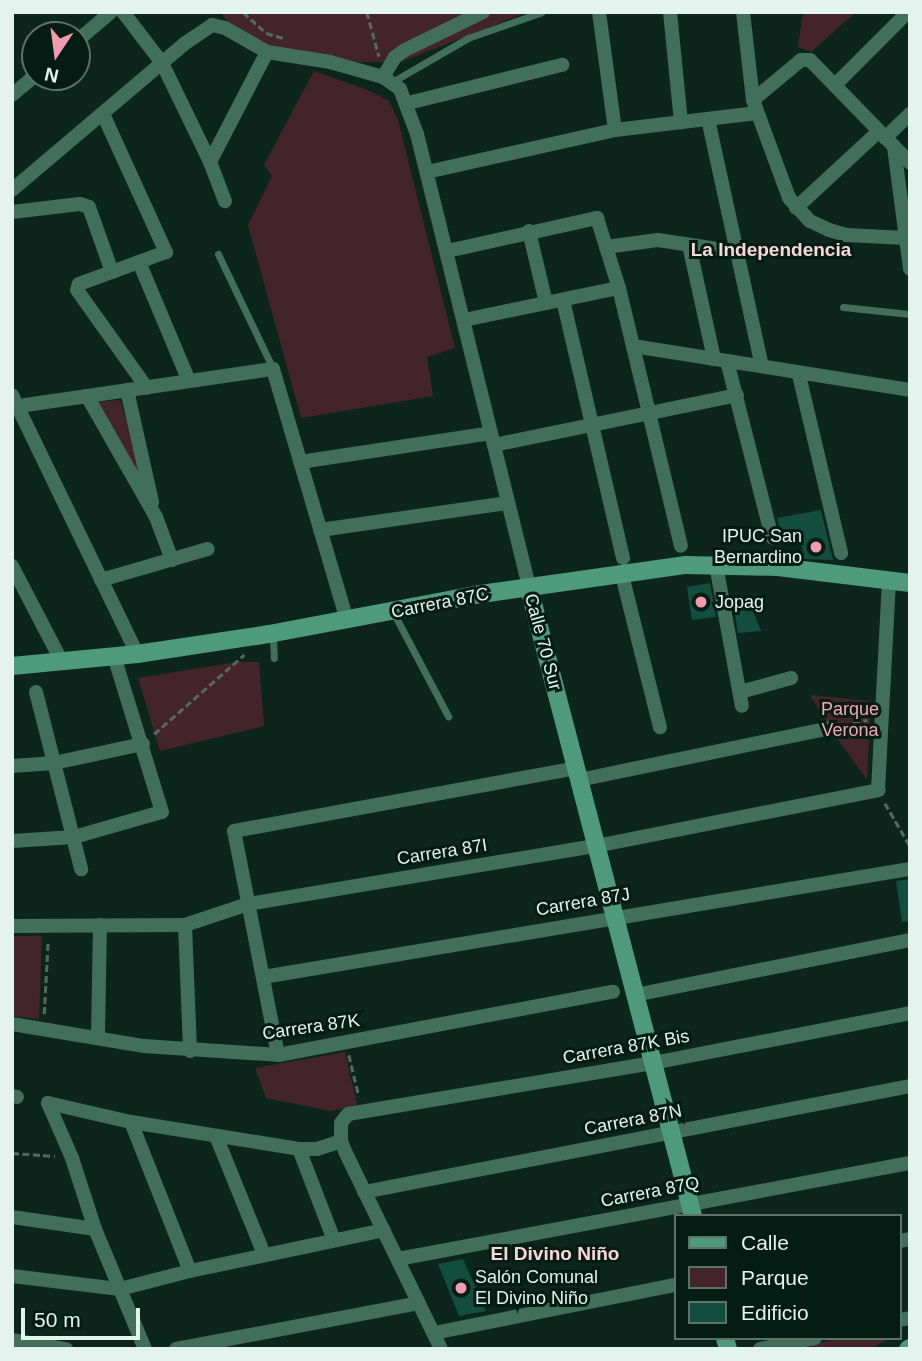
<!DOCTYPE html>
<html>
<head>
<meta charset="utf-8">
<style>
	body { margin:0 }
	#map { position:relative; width:922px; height:1361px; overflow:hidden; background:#0c261d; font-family:Arial,sans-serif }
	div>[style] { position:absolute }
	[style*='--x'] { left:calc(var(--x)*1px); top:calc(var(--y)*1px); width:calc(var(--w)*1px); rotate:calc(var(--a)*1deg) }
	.green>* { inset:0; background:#44242c }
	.building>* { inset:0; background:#134d3b }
	.path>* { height:2.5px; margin-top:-1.25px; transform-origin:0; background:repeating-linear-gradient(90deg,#536961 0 7px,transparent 0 10.5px) }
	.lane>* { height:7px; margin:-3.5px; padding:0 3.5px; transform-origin:3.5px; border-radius:3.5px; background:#416e5d }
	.street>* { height:14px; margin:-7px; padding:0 7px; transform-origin:7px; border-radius:7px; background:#416e5d }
	.secondary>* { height:18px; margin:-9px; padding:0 9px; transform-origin:9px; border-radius:9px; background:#4f9a7f }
	.dots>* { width:19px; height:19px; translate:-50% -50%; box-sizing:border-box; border:4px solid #031c14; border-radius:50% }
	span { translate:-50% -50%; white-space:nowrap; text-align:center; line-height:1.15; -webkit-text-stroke:6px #031c14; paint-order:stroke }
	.poi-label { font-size:18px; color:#e4f3ed }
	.right { translate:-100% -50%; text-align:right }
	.left { translate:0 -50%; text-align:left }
	.street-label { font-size:18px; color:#e4f3ed }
	.park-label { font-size:18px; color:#f6a6b8 }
	.neighbourhood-label { font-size:19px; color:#fad7de; font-weight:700 }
	.frame { position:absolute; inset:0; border:14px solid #e4f3ed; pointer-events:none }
	.legend { position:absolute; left:674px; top:1214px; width:228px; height:126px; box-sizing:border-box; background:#031c14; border:2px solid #5d726b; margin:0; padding:9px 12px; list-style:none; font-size:21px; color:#e4f3ed }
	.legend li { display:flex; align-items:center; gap:14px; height:35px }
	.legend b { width:35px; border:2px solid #5d726b }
	.north { position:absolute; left:21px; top:21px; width:70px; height:70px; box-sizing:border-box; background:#031c14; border:2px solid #5d726b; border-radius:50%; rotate:193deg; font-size:19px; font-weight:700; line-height:28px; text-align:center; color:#e4f3ed }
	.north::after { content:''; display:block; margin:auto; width:24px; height:32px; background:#f29aae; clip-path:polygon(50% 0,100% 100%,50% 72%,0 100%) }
	.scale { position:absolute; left:21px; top:1308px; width:119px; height:32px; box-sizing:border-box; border:4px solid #e4f3ed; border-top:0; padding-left:9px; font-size:21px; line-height:24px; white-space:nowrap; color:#e4f3ed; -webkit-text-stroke:5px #031c14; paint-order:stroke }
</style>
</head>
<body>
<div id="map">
	<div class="green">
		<div style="clip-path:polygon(220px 12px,528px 12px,401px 62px,357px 62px,271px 47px,232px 26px)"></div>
		<div style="clip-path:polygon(803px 12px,856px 12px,811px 52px,798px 47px)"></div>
		<div style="clip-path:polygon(314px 71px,365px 89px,389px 101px,398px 120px,455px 348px,427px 357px,433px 396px,301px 418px,248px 225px,272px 176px,264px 165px)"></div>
		<div style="clip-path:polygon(120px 400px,150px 500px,96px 402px)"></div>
		<div style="clip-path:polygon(237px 662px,259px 662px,264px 726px,160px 751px,138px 678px)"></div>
		<div style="clip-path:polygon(810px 695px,871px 701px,867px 780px,830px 728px)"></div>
		<div style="clip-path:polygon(12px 936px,42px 936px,39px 1019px,12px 1016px)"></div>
		<div style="clip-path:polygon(345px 1052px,357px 1105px,331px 1111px,266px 1098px,255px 1068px)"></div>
		<div style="clip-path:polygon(841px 1338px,890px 1338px,870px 1349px,812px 1349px,811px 1345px)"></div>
	</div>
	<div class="building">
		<div style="clip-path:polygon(821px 510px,832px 556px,833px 560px,804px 559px,799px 531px,781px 534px,777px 518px)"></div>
		<div style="clip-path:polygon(710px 583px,716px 617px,692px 620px,687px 587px)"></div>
		<div style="clip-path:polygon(751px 605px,761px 631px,738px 633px,734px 609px)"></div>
		<div style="clip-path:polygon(910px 879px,910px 921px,902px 922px,896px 881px)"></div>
		<div style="clip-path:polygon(463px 1259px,486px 1311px,459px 1316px,438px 1264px)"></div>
	</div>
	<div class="path">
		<div style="--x:243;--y:12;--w:31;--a:42"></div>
		<div style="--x:266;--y:33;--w:18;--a:16"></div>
		<div style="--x:367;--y:12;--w:46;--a:74.7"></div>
		<div style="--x:843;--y:725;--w:25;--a:-12"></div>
		<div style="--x:154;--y:734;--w:120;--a:-41.3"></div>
		<div style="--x:885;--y:803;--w:50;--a:59.8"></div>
		<div style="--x:44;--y:1014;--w:73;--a:-86.9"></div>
		<div style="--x:349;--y:1055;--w:42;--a:76.3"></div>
		<div style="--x:12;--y:1153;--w:43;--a:4"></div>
	</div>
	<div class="lane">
		<div style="--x:392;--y:82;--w:88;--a:-30.1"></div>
		<div style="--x:468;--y:38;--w:78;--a:-19.4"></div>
		<div style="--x:218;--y:254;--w:127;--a:64.4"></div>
		<div style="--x:843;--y:307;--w:67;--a:6"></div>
		<div style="--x:393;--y:612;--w:118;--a:62.1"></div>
		<div style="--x:273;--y:634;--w:24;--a:88"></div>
	</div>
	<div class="street">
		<div style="--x:123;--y:12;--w:64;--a:52.6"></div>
		<div style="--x:162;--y:63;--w:110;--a:64.1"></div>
		<div style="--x:210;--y:162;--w:42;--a:69"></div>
		<div style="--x:599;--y:12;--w:119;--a:82.3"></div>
		<div style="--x:670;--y:12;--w:111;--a:84.3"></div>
		<div style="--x:743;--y:12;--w:89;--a:83.5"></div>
		<div style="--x:753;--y:100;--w:104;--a:69.8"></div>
		<div style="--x:789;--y:198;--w:31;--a:48"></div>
		<div style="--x:810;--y:221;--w:21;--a:25"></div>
		<div style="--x:829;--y:230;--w:18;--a:16"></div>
		<div style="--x:846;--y:235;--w:60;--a:2.9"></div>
		<div style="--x:77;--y:41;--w:45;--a:-40.5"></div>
		<div style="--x:383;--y:77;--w:21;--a:35"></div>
		<div style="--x:400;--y:89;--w:48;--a:69.3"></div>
		<div style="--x:417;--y:134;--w:468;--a:76.1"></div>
		<div style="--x:835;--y:85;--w:103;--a:-45"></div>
		<div style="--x:12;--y:95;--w:30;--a:-40"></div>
		<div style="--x:753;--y:100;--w:62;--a:-39.8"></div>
		<div style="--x:801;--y:60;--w:9;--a:0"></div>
		<div style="--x:810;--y:60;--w:144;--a:45.8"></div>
		<div style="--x:408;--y:103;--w:159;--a:-13.9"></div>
		<div style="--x:103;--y:114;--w:152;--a:65.5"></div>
		<div style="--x:166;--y:252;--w:93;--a:159.8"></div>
		<div style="--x:79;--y:284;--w:6;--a:108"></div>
		<div style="--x:77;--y:290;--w:120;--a:54.5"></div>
		<div style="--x:708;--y:119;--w:253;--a:77.7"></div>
		<div style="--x:885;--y:138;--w:35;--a:-44"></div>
		<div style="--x:894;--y:147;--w:123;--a:82.5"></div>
		<div style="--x:210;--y:162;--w:124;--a:-62.6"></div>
		<div style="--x:427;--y:172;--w:193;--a:-12.6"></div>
		<div style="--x:615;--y:130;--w:143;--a:-6.8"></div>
		<div style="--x:12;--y:190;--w:226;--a:-40.3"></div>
		<div style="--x:184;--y:44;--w:34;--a:-34"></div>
		<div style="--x:212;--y:25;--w:13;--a:13"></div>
		<div style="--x:225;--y:28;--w:48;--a:29.7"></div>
		<div style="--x:267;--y:52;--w:64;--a:9"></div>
		<div style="--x:330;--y:62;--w:55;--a:15.8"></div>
		<div style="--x:383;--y:77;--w:23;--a:-59"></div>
		<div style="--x:395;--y:57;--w:12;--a:-35"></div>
		<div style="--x:405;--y:50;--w:87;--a:-26"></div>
		<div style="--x:796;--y:208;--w:112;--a:-42.8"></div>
		<div style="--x:12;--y:212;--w:68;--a:-6.7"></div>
		<div style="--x:80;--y:204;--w:9;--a:18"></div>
		<div style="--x:89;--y:207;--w:69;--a:70.5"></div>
		<div style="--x:529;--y:231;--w:74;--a:76.7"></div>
		<div style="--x:689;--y:245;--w:117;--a:77.6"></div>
		<div style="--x:606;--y:247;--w:52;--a:-7.7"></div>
		<div style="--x:658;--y:240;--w:80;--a:8.6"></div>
		<div style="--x:447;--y:251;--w:154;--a:-12.4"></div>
		<div style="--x:597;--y:218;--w:73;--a:72.6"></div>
		<div style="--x:619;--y:288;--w:265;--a:76.5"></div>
		<div style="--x:139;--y:262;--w:129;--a:67.2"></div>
		<div style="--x:563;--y:300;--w:265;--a:76.9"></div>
		<div style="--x:464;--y:320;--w:158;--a:-11.7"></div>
		<div style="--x:633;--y:346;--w:280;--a:9"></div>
		<div style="--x:727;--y:361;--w:182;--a:75.7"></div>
		<div style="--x:799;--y:375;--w:183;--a:76.7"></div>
		<div style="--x:127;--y:390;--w:115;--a:77.4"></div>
		<div style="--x:12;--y:395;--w:288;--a:64.2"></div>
		<div style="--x:87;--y:396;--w:139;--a:60.3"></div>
		<div style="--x:156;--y:517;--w:46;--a:69.6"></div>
		<div style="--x:12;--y:407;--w:264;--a:-8.3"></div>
		<div style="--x:273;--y:369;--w:263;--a:73.6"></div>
		<div style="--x:494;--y:445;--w:248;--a:-11.6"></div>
		<div style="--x:300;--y:462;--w:193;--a:-8.6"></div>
		<div style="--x:320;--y:530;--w:190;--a:-8.2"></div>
		<div style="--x:716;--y:565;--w:143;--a:79.6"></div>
		<div style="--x:12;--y:566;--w:108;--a:62.5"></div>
		<div style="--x:622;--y:575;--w:157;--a:76"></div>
		<div style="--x:101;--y:580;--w:111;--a:-16.2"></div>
		<div style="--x:36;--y:692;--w:183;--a:75.7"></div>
		<div style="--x:740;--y:692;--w:53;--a:-15.4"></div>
		<div style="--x:12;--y:766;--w:42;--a:-4.1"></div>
		<div style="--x:54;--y:763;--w:91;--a:-12.1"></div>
		<div style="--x:579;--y:780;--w:256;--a:-11.7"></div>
		<div style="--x:12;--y:841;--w:62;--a:-3.7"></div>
		<div style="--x:74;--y:837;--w:91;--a:-15.9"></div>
		<div style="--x:162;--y:812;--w:163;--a:-107.1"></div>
		<div style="--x:185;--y:925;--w:126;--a:87.7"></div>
		<div style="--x:12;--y:926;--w:173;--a:-0.3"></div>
		<div style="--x:185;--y:925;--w:66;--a:-18.4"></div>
		<div style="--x:248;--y:904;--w:353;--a:-9.5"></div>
		<div style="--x:596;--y:846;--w:288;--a:-11.2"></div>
		<div style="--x:878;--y:790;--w:209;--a:-87"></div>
		<div style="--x:263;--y:977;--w:656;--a:-9.48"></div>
		<div style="--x:635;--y:995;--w:280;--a:-11.3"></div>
		<div style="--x:12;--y:1024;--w:134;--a:9.5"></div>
		<div style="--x:144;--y:1046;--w:134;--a:3.8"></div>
		<div style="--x:278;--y:1055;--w:341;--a:-10.7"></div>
		<div style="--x:98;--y:1036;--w:111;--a:-89"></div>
		<div style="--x:278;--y:1055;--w:228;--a:-101.1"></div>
		<div style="--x:234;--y:831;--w:348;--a:-10.4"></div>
		<div style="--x:12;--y:1096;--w:5;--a:11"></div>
		<div style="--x:48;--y:1103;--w:85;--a:12.9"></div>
		<div style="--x:131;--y:1122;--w:170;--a:9.1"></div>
		<div style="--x:299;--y:1149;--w:18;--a:0"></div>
		<div style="--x:317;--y:1149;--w:25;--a:-18"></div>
		<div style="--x:48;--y:1103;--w:60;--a:66.4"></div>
		<div style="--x:72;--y:1158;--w:75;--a:72.1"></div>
		<div style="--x:95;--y:1229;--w:130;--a:67.4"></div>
		<div style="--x:131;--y:1122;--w:160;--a:68.4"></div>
		<div style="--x:216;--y:1136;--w:127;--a:67.9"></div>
		<div style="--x:299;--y:1149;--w:97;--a:69"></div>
		<div style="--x:364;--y:1192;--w:556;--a:-10.99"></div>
		<div style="--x:12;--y:1217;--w:84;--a:8.2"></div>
		<div style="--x:899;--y:1241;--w:11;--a:-10"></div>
		<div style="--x:398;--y:1259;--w:521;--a:-10.62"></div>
		<div style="--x:12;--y:1276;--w:109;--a:6.9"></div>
		<div style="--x:120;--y:1289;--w:72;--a:-14.4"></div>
		<div style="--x:190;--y:1271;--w:198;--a:-11.9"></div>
		<div style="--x:899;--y:1320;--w:11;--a:-10"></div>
		<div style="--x:434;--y:1333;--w:246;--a:-11.3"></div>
		<div style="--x:12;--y:1340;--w:55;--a:9.5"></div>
		<div style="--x:176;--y:1349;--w:247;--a:-10.7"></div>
		<div style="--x:441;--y:1349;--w:220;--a:-115.9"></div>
		<div style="--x:345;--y:1151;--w:11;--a:-112"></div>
		<div style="--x:341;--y:1141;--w:18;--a:-90"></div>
		<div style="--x:341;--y:1123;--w:11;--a:-52"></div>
		<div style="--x:348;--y:1114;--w:309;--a:-9.5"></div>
		<div style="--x:653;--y:1063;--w:262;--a:-11"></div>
		<div style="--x:760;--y:1349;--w:56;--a:-11.3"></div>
	</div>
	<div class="secondary">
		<div style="--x:529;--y:588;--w:649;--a:75.36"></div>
		<div style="--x:12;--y:666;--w:126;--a:-5.5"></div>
		<div style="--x:137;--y:654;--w:134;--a:-8.6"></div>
		<div style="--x:269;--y:634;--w:216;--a:-10.7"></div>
		<div style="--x:481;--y:594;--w:207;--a:-8.1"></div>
		<div style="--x:686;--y:565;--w:92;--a:1.2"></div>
		<div style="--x:778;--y:567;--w:133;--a:6.9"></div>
		<div style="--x:725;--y:1338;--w:11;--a:75"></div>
		<div style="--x:908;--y:1349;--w:2;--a:-27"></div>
	</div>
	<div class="dots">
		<div style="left:816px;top:547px;background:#f29aae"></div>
		<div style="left:701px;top:602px;background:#f29aae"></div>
		<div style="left:461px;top:1288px;background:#f29aae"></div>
	</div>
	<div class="poi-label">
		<span class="right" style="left:802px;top:547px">IPUC San<br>Bernardino</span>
		<span class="left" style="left:715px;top:602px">Jopag</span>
		<span class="left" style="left:475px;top:1288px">Salón Comunal<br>El Divino Niño</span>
	</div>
	<div class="street-label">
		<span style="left:440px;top:603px;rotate:-11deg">Carrera 87C</span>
		<span style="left:543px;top:642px;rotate:75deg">Calle 70 Sur</span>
		<span style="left:442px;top:852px;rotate:-9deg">Carrera 87I</span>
		<span style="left:583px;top:902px;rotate:-10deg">Carrera 87J</span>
		<span style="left:311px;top:1027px;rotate:-8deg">Carrera 87K</span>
		<span style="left:626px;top:1047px;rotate:-10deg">Carrera 87K Bis</span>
		<span style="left:633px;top:1120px;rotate:-11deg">Carrera 87N</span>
		<span style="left:650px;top:1192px;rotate:-11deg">Carrera 87Q</span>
	</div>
	<div class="park-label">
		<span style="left:850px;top:720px">Parque<br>Verona</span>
	</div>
	<div class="neighbourhood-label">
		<span style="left:771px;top:250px">La Independencia</span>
		<span style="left:555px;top:1254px">El Divino Niño</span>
	</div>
	<div class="frame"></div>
	<ul class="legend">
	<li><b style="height:9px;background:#4f9a7f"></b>Calle</li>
	<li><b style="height:19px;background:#44242c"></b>Parque</li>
	<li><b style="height:19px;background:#134d3b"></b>Edificio</li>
	</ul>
	<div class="north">N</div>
	<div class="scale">50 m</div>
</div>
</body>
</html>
